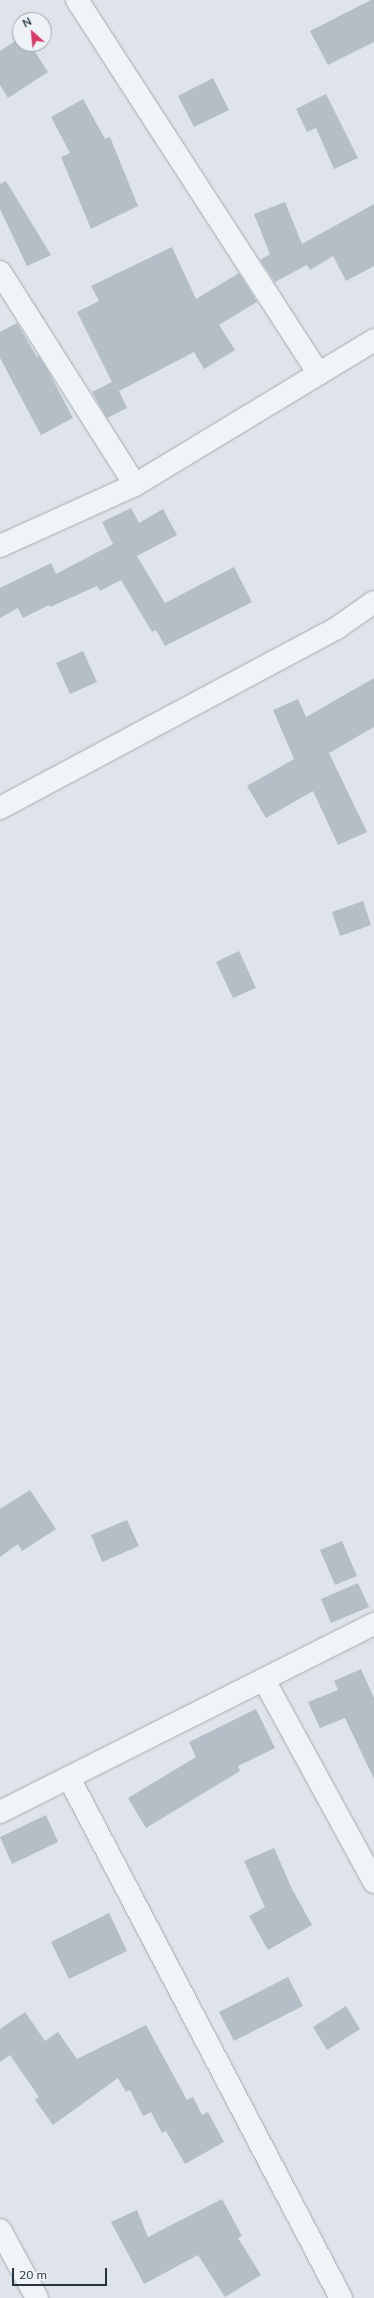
<!DOCTYPE html>
<html>
<head>
<meta charset="utf-8">
<style>
	body { margin:0 }
	#map { position:relative; width:374px; height:2298px; overflow:hidden; background:#dee4e9; font-family:Mulish,sans-serif }
	div>[style] { position:absolute }
	[style*='--x'] { left:calc(var(--x)*1px); top:calc(var(--y)*1px); width:calc(var(--w)*1px); rotate:calc(var(--a)*1deg) }
	.building>* { inset:0; background:#b4bec6 }
	.roads { filter:drop-shadow(0 0 1px #a3abb3) drop-shadow(0 0 1px #a3abb3) }
	.street>* { height:22px; margin:-11px; padding:0 11px; transform-origin:11px; border-radius:11px; background:#f1f4f7 }
	span { translate:-50% -50%; white-space:nowrap; text-align:center; line-height:1.15; -webkit-text-stroke:3px #edf2f6; paint-order:stroke }
	.north { position:absolute; left:12px; top:12px; width:40px; height:40px; box-sizing:border-box; background:#edf2f6; border:1px solid #9da6ae; border-radius:50%; rotate:333deg; font-size:11px; font-weight:700; line-height:16px; text-align:center; color:#263341 }
	.north::after { content:''; display:block; margin:auto; width:14px; height:18px; background:#da3767; clip-path:polygon(50% 0,100% 100%,50% 72%,0 100%) }
	.scale { position:absolute; left:12px; top:2268px; width:95px; height:18px; box-sizing:border-box; border:2px solid #263341; border-top:0; padding-left:5px; font-size:12px; line-height:14px; white-space:nowrap; color:#263341; -webkit-text-stroke:3px #edf2f6; paint-order:stroke }
</style>
</head>
<body>
<div id="map">
	<div class="building">
		<div style="clip-path:polygon(371px 0,374px 0,374px 42px,328px 65px,310px 31px)"></div>
		<div style="clip-path:polygon(20px 38px,20px 44px,30px 44px,48px 72px,8px 98px,0 85px,0 51px)"></div>
		<div style="clip-path:polygon(213px 78px,229px 110px,194px 127px,178px 96px)"></div>
		<div style="clip-path:polygon(326px 94px,358px 158px,334px 169px,316px 128px,307px 132px,296px 109px)"></div>
		<div style="clip-path:polygon(83px 99px,105px 139px,110px 137px,138px 206px,91px 229px,61px 157px,70px 153px,51px 117px)"></div>
		<div style="clip-path:polygon(6px 181px,51px 255px,27px 266px,0 209px,0 184px)"></div>
		<div style="clip-path:polygon(285px 202px,302px 244px,374px 204px,374px 266px,346px 281px,333px 256px,310px 270px,307px 265px,275px 282px,260px 260px,270px 254px,254px 214px)"></div>
		<div style="clip-path:polygon(172px 247px,196px 299px,239px 273px,257px 302px,219px 325px,235px 350px,204px 369px,194px 352px,119px 391px,127px 408px,107px 418px,92px 392px,112px 382px,77px 312px,99px 301px,91px 286px)"></div>
		<div style="clip-path:polygon(17px 323px,37px 357px,39px 356px,48px 371px,73px 418px,41px 435px,0 358px,0 332px)"></div>
		<div style="clip-path:polygon(131px 508px,139px 523px,163px 509px,177px 535px,137px 556px,165px 603px,234px 567px,252px 602px,165px 646px,156px 630px,152px 632px,121px 580px,100px 591px,97px 586px,50px 607px,49px 605px,23px 618px,18px 608px,0 618px,0 588px,51px 563px,56px 574px,113px 544px,102px 522px)"></div>
		<div style="clip-path:polygon(83px 651px,97px 682px,70px 694px,56px 663px)"></div>
		<div style="clip-path:polygon(374px 678px,374px 727px,329px 753px,367px 832px,338px 845px,313px 791px,266px 818px,247px 786px,294px 759px,273px 710px,298px 699px,306px 717px)"></div>
		<div style="clip-path:polygon(363px 901px,371px 925px,340px 936px,332px 912px)"></div>
		<div style="clip-path:polygon(239px 951px,256px 988px,233px 998px,216px 962px)"></div>
		<div style="clip-path:polygon(30px 1490px,56px 1529px,22px 1551px,18px 1544px,0 1557px,0 1509px)"></div>
		<div style="clip-path:polygon(127px 1520px,139px 1546px,102px 1562px,91px 1535px)"></div>
		<div style="clip-path:polygon(342px 1541px,357px 1576px,335px 1585px,320px 1550px)"></div>
		<div style="clip-path:polygon(358px 1583px,369px 1607px,331px 1623px,321px 1599px)"></div>
		<div style="clip-path:polygon(361px 1669px,374px 1698px,374px 1779px,345px 1718px,320px 1728px,308px 1702px,338px 1690px,334px 1681px)"></div>
		<div style="clip-path:polygon(256px 1709px,275px 1748px,238px 1766px,240px 1771px,146px 1828px,128px 1798px,196px 1757px,189px 1742px)"></div>
		<div style="clip-path:polygon(46px 1815px,58px 1842px,12px 1864px,0 1837px)"></div>
		<div style="clip-path:polygon(274px 1848px,292px 1889px,312px 1925px,268px 1950px,249px 1916px,265px 1907px,244px 1861px)"></div>
		<div style="clip-path:polygon(109px 1913px,127px 1951px,69px 1979px,51px 1942px)"></div>
		<div style="clip-path:polygon(288px 1977px,303px 2006px,234px 2041px,219px 2012px)"></div>
		<div style="clip-path:polygon(346px 2006px,360px 2029px,327px 2050px,313px 2027px)"></div>
		<div style="clip-path:polygon(25px 2012px,45px 2041px,58px 2032px,77px 2059px,146px 2025px,187px 2100px,193px 2097px,202px 2115px,208px 2112px,224px 2142px,185px 2164px,166px 2131px,162px 2133px,151px 2112px,143px 2116px,130px 2090px,126px 2092px,118px 2078px,53px 2125px,35px 2100px,39px 2097px,10px 2055px,0 2062px,0 2029px)"></div>
		<div style="clip-path:polygon(222px 2199px,242px 2236px,238px 2238px,261px 2275px,225px 2297px,198px 2255px,144px 2284px,111px 2222px,137px 2210px,148px 2237px)"></div>
	</div>
	<div class="roads">
		<div class="street">
			<div style="--x:77;--y:0;--w:445;--a:57.1"></div>
			<div style="--x:0;--y:272;--w:252;--a:57.6"></div>
			<div style="--x:0;--y:546;--w:148;--a:-24.3"></div>
			<div style="--x:135;--y:485;--w:280;--a:-31.2"></div>
			<div style="--x:0;--y:808;--w:382;--a:-28.1"></div>
			<div style="--x:337;--y:628;--w:45;--a:-35.1"></div>
			<div style="--x:264;--y:1680;--w:230;--a:61.4"></div>
			<div style="--x:69;--y:1778;--w:587;--a:62.39"></div>
			<div style="--x:0;--y:1812;--w:419;--a:-26.7"></div>
			<div style="--x:0;--y:2230;--w:77;--a:61.4"></div>
		</div>
	</div>
	<div class="north">N</div>
	<div class="scale">20 m</div>
</div>
</body>
</html>
